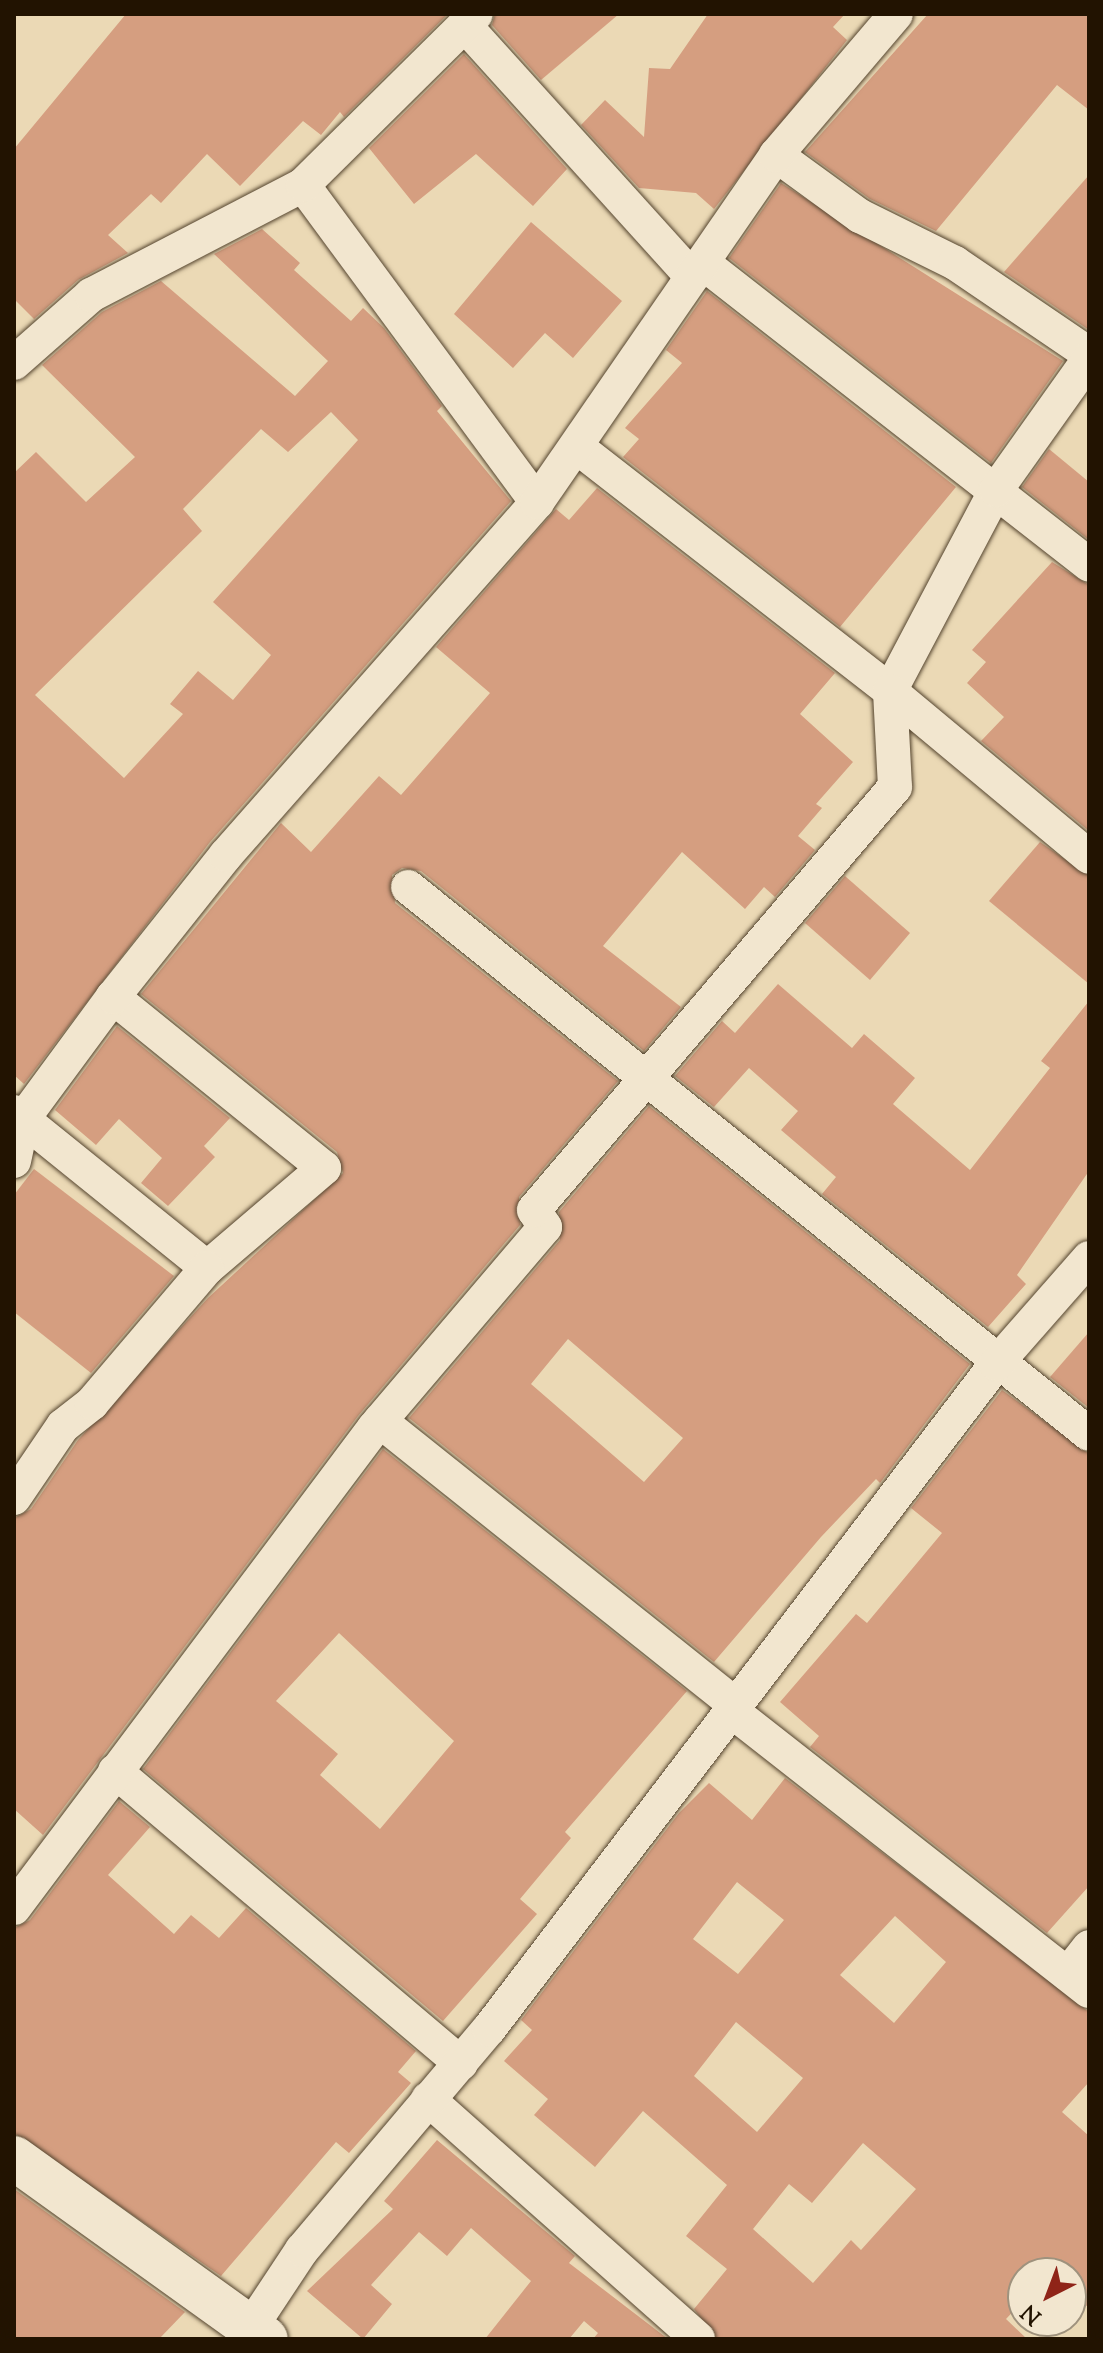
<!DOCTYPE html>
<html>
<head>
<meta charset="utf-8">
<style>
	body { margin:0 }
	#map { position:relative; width:1103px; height:2353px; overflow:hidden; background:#ebd9b5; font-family:"Sorts Mill Goudy",serif }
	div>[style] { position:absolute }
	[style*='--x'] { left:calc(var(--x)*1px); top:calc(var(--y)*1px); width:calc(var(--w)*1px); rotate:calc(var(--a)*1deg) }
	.building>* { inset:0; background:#d59e80 }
	.roads { filter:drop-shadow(0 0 2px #54442e) drop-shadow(0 0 2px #54442e) }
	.street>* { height:34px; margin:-17px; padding:0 17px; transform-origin:17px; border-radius:17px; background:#f2e6cf }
	.secondary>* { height:44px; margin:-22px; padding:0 22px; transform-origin:22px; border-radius:22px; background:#f2e6cf }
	span { translate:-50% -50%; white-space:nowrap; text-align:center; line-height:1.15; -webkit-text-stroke:6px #f2e6cf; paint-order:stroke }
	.frame { position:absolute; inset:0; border:16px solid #221301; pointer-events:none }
	.north { position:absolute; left:1007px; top:2257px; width:80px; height:80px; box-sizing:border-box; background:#f2e6cf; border:2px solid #9f927d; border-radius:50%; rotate:222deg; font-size:22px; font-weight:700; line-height:32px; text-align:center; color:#221301 }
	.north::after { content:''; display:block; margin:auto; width:28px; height:36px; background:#8f2418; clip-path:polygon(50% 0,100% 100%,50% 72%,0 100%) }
</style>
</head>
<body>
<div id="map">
	<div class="building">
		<div style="clip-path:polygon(126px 14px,448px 14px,344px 117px,340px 112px,321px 135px,303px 121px,240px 186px,207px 154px,161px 203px,151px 194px,108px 235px,128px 253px,78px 280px,34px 319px,14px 299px,14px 149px)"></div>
		<div style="clip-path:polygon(495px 14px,619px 14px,541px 80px,492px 25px)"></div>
		<div style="clip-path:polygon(708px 14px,845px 14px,833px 27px,847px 40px,714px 209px,696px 193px,639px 188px,581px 125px,605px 100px,644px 137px,649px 68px,670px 69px)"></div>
		<div style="clip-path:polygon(928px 14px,1089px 14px,1089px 110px,1057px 85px,936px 231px,870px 199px,805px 152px)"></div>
		<div style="clip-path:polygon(464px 54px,567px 169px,533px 206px,476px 154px,414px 204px,369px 148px)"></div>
		<div style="clip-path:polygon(1089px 175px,1089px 330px,1004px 272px)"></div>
		<div style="clip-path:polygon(781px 183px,1063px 361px,991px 463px,729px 258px)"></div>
		<div style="clip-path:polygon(531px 222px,622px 301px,573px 358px,545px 333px,513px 368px,454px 314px)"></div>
		<div style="clip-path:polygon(evenodd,262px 229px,300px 263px,294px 270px,351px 321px,363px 308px,384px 328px,442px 406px,437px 411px,511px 501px,210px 842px,24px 1084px,14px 1075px,14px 473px,36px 452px,86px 502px,135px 457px,42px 365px,102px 312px,161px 281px,295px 396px,328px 361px,214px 254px,262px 229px,331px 412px,358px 440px,213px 602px,271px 655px,233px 700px,198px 671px,170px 704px,183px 714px,124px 778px,35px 695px,202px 531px,183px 509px,261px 429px,288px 452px,331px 412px)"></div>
		<div style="clip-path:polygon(707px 291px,956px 487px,840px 627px,623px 457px,639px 439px,625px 428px,682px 363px,666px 350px)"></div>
		<div style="clip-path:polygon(1049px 449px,1089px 482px,1089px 540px,1022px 487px)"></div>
		<div style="clip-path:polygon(597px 488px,835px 673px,800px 714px,853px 762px,816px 804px,822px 808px,798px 836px,815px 850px,775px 897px,764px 887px,745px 909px,682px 852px,603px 946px,681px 1007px,644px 1051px,421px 871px,402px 868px,392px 875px,395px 903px,618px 1081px,519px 1197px,520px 1225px,358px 1416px,43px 1835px,14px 1809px,14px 1518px,31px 1509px,78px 1440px,208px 1298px,343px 1173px,337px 1152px,141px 994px,281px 823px,311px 852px,379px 776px,401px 795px,490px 693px,436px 647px,556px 509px,569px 520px)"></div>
		<div style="clip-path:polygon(1052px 562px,1089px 585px,1089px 831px,981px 741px,1004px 717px,967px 683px,986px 662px,972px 650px)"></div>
		<div style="clip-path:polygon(1040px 842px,1089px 876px,1089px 984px,989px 901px)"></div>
		<div style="clip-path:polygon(845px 876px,910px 933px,870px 980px,805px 923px)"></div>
		<div style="clip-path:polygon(778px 984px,852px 1048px,864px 1034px,915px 1078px,893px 1104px,970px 1170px,1050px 1068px,1041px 1061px,1089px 1001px,1089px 1171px,1017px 1275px,1026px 1284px,988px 1327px,822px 1194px,836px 1177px,781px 1130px,798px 1111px,749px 1068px,714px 1107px,675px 1076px,722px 1021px,735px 1033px)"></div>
		<div style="clip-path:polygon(117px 1026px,230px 1118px,204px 1146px,215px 1157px,168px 1206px,141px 1183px,162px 1158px,119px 1119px,96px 1145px,55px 1110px)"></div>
		<div style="clip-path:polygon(evenodd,649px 1106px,970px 1364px,880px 1483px,876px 1479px,821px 1537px,714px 1662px,409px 1418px,560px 1240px,559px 1212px,649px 1106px,568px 1339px,683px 1438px,644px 1482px,531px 1384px,568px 1339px)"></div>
		<div style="clip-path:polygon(34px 1169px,174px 1276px,91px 1373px,14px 1312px,14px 1195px)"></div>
		<div style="clip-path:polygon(1089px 1332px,1089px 1408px,1050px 1377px)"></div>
		<div style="clip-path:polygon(1002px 1390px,1089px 1454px,1089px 1886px,1047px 1933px,810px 1747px,819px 1736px,780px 1702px,856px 1614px,867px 1623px,942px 1533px,911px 1508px)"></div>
		<div style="clip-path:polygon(evenodd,383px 1449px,687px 1691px,565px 1832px,571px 1838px,520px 1899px,537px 1914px,443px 2021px,143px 1769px,383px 1449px,339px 1633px,454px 1741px,380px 1829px,320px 1775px,338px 1754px,276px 1701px,339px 1633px)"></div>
		<div style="clip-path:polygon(evenodd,785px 1778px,1089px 2012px,1089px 2082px,1062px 2112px,1089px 2136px,1089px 2308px,1071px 2292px,1071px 2273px,1023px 2273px,1023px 2301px,1006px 2319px,1027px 2339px,717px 2339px,694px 2309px,727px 2269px,686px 2236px,727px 2185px,643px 2111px,595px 2167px,534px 2115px,548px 2099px,504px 2061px,532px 2030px,521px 2020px,679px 1813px,709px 1783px,752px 1820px,785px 1778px,737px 1882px,784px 1920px,738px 1974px,693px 1939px,737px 1882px,785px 1778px,895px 1916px,946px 1962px,894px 2023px,840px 1975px,895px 1916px,785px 1778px,736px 2022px,803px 2078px,757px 2132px,694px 2076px,736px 2022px,785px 1778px,863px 2143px,916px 2189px,861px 2250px,851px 2240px,813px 2283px,753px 2229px,789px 2184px,812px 2203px,863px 2143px)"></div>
		<div style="clip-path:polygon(119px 1801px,150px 1827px,108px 1875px,174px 1934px,191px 1915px,219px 1938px,246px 1908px,416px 2051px,398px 2072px,411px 2083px,349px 2153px,336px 2142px,221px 2276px,14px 2133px,14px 1928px,30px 1920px)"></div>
		<div style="clip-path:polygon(437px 2140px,575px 2256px,569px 2263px,668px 2339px,593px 2339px,598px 2333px,584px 2321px,569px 2339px,485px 2339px,531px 2281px,471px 2228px,447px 2256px,419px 2232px,371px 2285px,392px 2304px,363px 2339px,307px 2291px,393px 2209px,384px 2201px)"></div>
		<div style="clip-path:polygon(14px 2189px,185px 2312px,159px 2339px,14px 2339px)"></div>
	</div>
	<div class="roads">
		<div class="street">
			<div style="--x:468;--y:29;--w:334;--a:47.9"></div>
			<div style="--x:776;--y:155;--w:104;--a:36"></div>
			<div style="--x:860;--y:216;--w:106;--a:26.3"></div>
			<div style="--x:955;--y:263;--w:162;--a:34.2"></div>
			<div style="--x:303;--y:185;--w:394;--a:53.6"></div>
			<div style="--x:703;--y:263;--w:490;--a:38"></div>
			<div style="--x:14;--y:363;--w:103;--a:-41.4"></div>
			<div style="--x:91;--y:295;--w:239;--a:-27.4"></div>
			<div style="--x:303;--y:185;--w:243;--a:-44.7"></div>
			<div style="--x:577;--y:447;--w:397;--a:37.9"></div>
			<div style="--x:890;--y:691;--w:227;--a:-62.2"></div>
			<div style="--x:996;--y:490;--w:161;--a:-54.6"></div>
			<div style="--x:408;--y:887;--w:873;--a:38.77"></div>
			<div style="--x:14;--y:1112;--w:248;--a:38.9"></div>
			<div style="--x:207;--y:1268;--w:154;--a:-40.5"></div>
			<div style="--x:324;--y:1168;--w:272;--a:-141"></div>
			<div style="--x:14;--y:1161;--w:43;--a:-77.9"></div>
			<div style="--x:23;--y:1119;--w:152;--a:-53.6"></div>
			<div style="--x:113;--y:997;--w:181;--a:-51.5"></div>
			<div style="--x:226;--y:855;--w:470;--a:-48.6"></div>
			<div style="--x:537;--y:502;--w:421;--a:-55.4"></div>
			<div style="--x:776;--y:155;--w:185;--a:-49.6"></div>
			<div style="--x:380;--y:1421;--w:454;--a:38.6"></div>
			<div style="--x:14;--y:1498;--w:87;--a:-55.8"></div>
			<div style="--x:63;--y:1426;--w:37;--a:-38"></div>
			<div style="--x:92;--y:1403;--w:177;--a:-49.6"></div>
			<div style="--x:733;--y:1712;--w:452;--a:38.1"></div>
			<div style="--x:115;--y:1771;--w:453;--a:40.2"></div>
			<div style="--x:14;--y:1908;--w:600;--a:-53.13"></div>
			<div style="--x:374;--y:1428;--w:264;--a:-49.6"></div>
			<div style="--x:545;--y:1227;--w:20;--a:-123"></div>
			<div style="--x:534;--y:1210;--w:556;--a:-49.52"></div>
			<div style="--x:895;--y:787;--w:96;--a:-93"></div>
			<div style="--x:890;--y:691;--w:259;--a:39.8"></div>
			<div style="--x:1068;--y:1974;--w:34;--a:-52"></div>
			<div style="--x:428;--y:2099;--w:361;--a:41.6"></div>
			<div style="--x:243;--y:2339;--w:107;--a:-56.5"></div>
			<div style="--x:302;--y:2250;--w:289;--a:-49.8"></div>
			<div style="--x:489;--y:2029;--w:836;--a:-52.68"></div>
			<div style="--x:996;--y:1364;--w:141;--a:-48.7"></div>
		</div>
		<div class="secondary">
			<div style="--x:14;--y:2158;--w:310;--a:35.7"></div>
		</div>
	</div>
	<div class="frame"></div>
	<div class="north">N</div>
</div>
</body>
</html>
